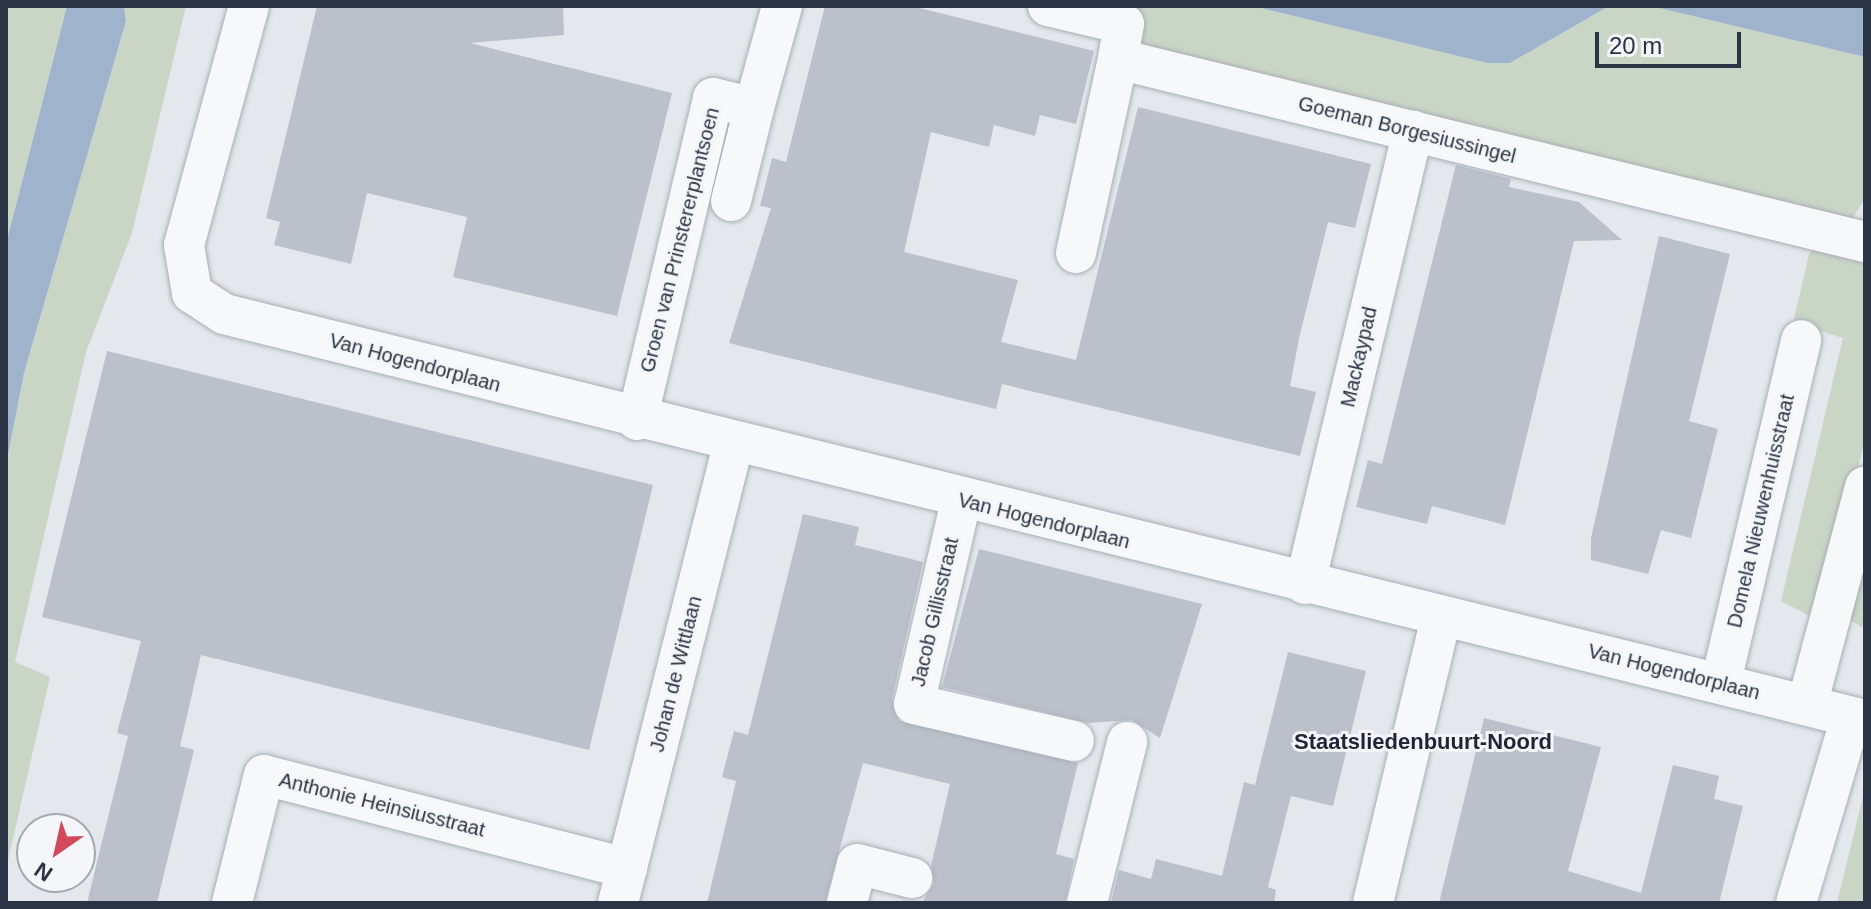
<!DOCTYPE html>
<html>
<head>
<meta charset="utf-8">
<style>
	body { margin:0 }
	#map { position:relative; width:1871px; height:909px; overflow:hidden; background:#e4e7ec; font-family:Helvetica,sans-serif }
	div>[style] { position:absolute }
	[style*='--x'] { left:calc(var(--x)*1px); top:calc(var(--y)*1px); width:calc(var(--w)*1px); rotate:calc(var(--a)*1deg) }
	.green>* { inset:0; background:#c9d6c5 }
	.water>* { inset:0; background:#9fb4cc }
	.building>* { inset:0; background:#bbc0ca }
	.roads { filter:drop-shadow(0 0 2px #a9aeb7) drop-shadow(0 0 2px #a9aeb7) }
	.street>* { height:40px; margin:-20px; padding:0 20px; transform-origin:20px; border-radius:20px; background:#f7f8fa }
	span { translate:-50% -50%; white-space:nowrap; text-align:center; line-height:1.15; -webkit-text-stroke:6px #f4f6f9; paint-order:stroke }
	.street-label { font-size:20px; color:#2b3445 }
	.neighbourhood-label { font-size:22px; color:#1d2536; font-weight:700 }
	.frame { position:absolute; inset:0; border:8px solid #2b3445; pointer-events:none }
	.north { position:absolute; left:16px; top:813px; width:80px; height:80px; box-sizing:border-box; background:#f4f6f9; border:2px solid #a4a8b1; border-radius:50%; rotate:214deg; font-size:22px; font-weight:700; line-height:32px; text-align:center; color:#2b3445 }
	.north::after { content:''; display:block; margin:auto; width:28px; height:36px; background:#d1495b; clip-path:polygon(50% 0,100% 100%,50% 72%,0 100%) }
	.scale { position:absolute; left:1595px; top:32px; width:146px; height:36px; box-sizing:border-box; border:4px solid #2b3445; border-top:0; padding-left:10px; font-size:24px; line-height:28px; white-space:nowrap; color:#2b3445; -webkit-text-stroke:6px #f4f6f9; paint-order:stroke }
</style>
</head>
<body>
<div id="map">
	<div class="green">
		<div style="clip-path:polygon(6px 6px,67px 6px,6px 244px)"></div>
		<div style="clip-path:polygon(124px 6px,186px 6px,132px 233px,86px 352px,15px 662px,50px 677px,6px 869px,6px 465px,24px 373px,126px 21px)"></div>
		<div style="clip-path:polygon(1108px 6px,1253px 6px,1487px 63px,1510px 63px,1609px 6px,1651px 6px,1865px 57px,1865px 198px,1847px 228px,1141px 60px)"></div>
		<div style="clip-path:polygon(1819px 244px,1865px 255px,1865px 439px,1823px 611px,1814px 618px,1781px 601px,1843px 338px,1793px 323px,1809px 254px)"></div>
		<div style="clip-path:polygon(1865px 534px,1865px 629px,1844px 616px)"></div>
		<div style="clip-path:polygon(1865px 788px,1865px 903px,1837px 903px)"></div>
	</div>
	<div class="water">
		<div style="clip-path:polygon(67px 6px,124px 6px,126px 21px,24px 373px,6px 465px,6px 244px)"></div>
		<div style="clip-path:polygon(1253px 6px,1609px 6px,1510px 63px,1487px 63px)"></div>
		<div style="clip-path:polygon(1651px 6px,1865px 6px,1865px 57px)"></div>
	</div>
	<div class="building">
		<div style="clip-path:polygon(317px 6px,563px 6px,564px 35px,470px 43px,672px 93px,617px 316px,453px 277px,467px 217px,367px 193px,351px 264px,274px 245px,280px 222px,266px 218px)"></div>
		<div style="clip-path:polygon(825px 6px,911px 6px,1094px 51px,1076px 124px,1040px 115px,1035px 136px,994px 125px,989px 147px,931px 132px,904px 252px,1018px 280px,1001px 342px,1076px 360px,1138px 107px,1371px 164px,1355px 228px,1328px 222px,1300px 334px,1290px 386px,1316px 392px,1300px 456px,1002px 384px,996px 409px,729px 343px,771px 208px,760px 206px,772px 158px,786px 162px)"></div>
		<div style="clip-path:polygon(1456px 165px,1511px 179px,1509px 187px,1579px 202px,1622px 240px,1574px 241px,1505px 525px,1432px 506px,1427px 524px,1356px 507px,1368px 460px,1382px 464px)"></div>
		<div style="clip-path:polygon(1659px 236px,1730px 254px,1689px 421px,1718px 429px,1691px 538px,1661px 530px,1648px 574px,1591px 560px,1591px 538px)"></div>
		<div style="clip-path:polygon(107px 351px,653px 485px,589px 750px,201px 655px,180px 746px,194px 750px,157px 903px,87px 903px,128px 736px,117px 733px,141px 641px,42px 617px)"></div>
		<div style="clip-path:polygon(803px 514px,859px 527px,855px 545px,923px 562px,892px 699px,899px 721px,1078px 763px,1056px 854px,1074px 859px,1065px 903px,922px 903px,934px 883px,931px 866px,950px 784px,863px 763px,825px 903px,707px 903px,736px 781px,722px 777px,734px 731px,748px 735px)"></div>
		<div style="clip-path:polygon(979px 549px,1202px 604px,1160px 738px,1132px 720px,1088px 723px,942px 687px)"></div>
		<div style="clip-path:polygon(1288px 652px,1366px 671px,1333px 806px,1291px 796px,1268px 887px,1276px 890px,1274px 903px,1111px 903px,1119px 870px,1151px 879px,1156px 859px,1222px 876px,1244px 782px,1255px 785px)"></div>
		<div style="clip-path:polygon(1484px 718px,1601px 747px,1568px 871px,1641px 893px,1673px 765px,1719px 776px,1714px 799px,1743px 806px,1719px 903px,1439px 903px)"></div>
	</div>
	<div class="roads">
		<div class="street">
			<div style="--x:249;--y:6;--w:248;--a:105.2"></div>
			<div style="--x:184;--y:245;--w:49;--a:80.5"></div>
			<div style="--x:192;--y:293;--w:38;--a:33"></div>
			<div style="--x:224;--y:314;--w:1690;--a:13.9"></div>
			<div style="--x:1048;--y:6;--w:78;--a:13.3"></div>
			<div style="--x:1124;--y:24;--w:36;--a:100"></div>
			<div style="--x:1118;--y:59;--w:769;--a:13.77"></div>
			<div style="--x:731;--y:201;--w:96;--a:-76.1"></div>
			<div style="--x:1076;--y:253;--w:198;--a:-77.8"></div>
			<div style="--x:637;--y:420;--w:331;--a:-76.7"></div>
			<div style="--x:713;--y:98;--w:42;--a:13.7"></div>
			<div style="--x:754;--y:108;--w:106;--a:-74.6"></div>
			<div style="--x:961;--y:501;--w:208;--a:103"></div>
			<div style="--x:914;--y:704;--w:164;--a:13"></div>
			<div style="--x:1305;--y:584;--w:466;--a:-76.6"></div>
			<div style="--x:1721;--y:682;--w:351;--a:-76.8"></div>
			<div style="--x:1807;--y:705;--w:226;--a:-75.1"></div>
			<div style="--x:232;--y:903;--w:132;--a:-76"></div>
			<div style="--x:264;--y:775;--w:375;--a:14.4"></div>
			<div style="--x:618;--y:903;--w:472;--a:-75.9"></div>
			<div style="--x:847;--y:903;--w:40;--a:-75.6"></div>
			<div style="--x:857;--y:864;--w:57;--a:14.3"></div>
			<div style="--x:1087;--y:903;--w:166;--a:-76"></div>
			<div style="--x:1373;--y:903;--w:293;--a:-76.6"></div>
			<div style="--x:1796;--y:903;--w:194;--a:-73.5"></div>
		</div>
	</div>
	<div class="street-label">
		<span style="left:1407px;top:130px;rotate:14deg">Goeman Borgesiussingel</span>
		<span style="left:680px;top:240px;rotate:-76deg">Groen van Prinstererplantsoen</span>
		<span style="left:1359px;top:357px;rotate:-77deg">Mackaypad</span>
		<span style="left:415px;top:363px;rotate:15deg">Van Hogendorplaan</span>
		<span style="left:1761px;top:511px;rotate:-77deg">Domela Nieuwenhuisstraat</span>
		<span style="left:1044px;top:521px;rotate:14deg">Van Hogendorplaan</span>
		<span style="left:935px;top:612px;rotate:-77deg">Jacob Gillisstraat</span>
		<span style="left:1674px;top:672px;rotate:14deg">Van Hogendorplaan</span>
		<span style="left:676px;top:674px;rotate:-76deg">Johan de Wittlaan</span>
		<span style="left:382px;top:805px;rotate:14deg">Anthonie Heinsiusstraat</span>
	</div>
	<div class="neighbourhood-label">
		<span style="left:1423px;top:742px">Staatsliedenbuurt-Noord</span>
	</div>
	<div class="frame"></div>
	<div class="north">N</div>
	<div class="scale">20 m</div>
</div>
</body>
</html>
